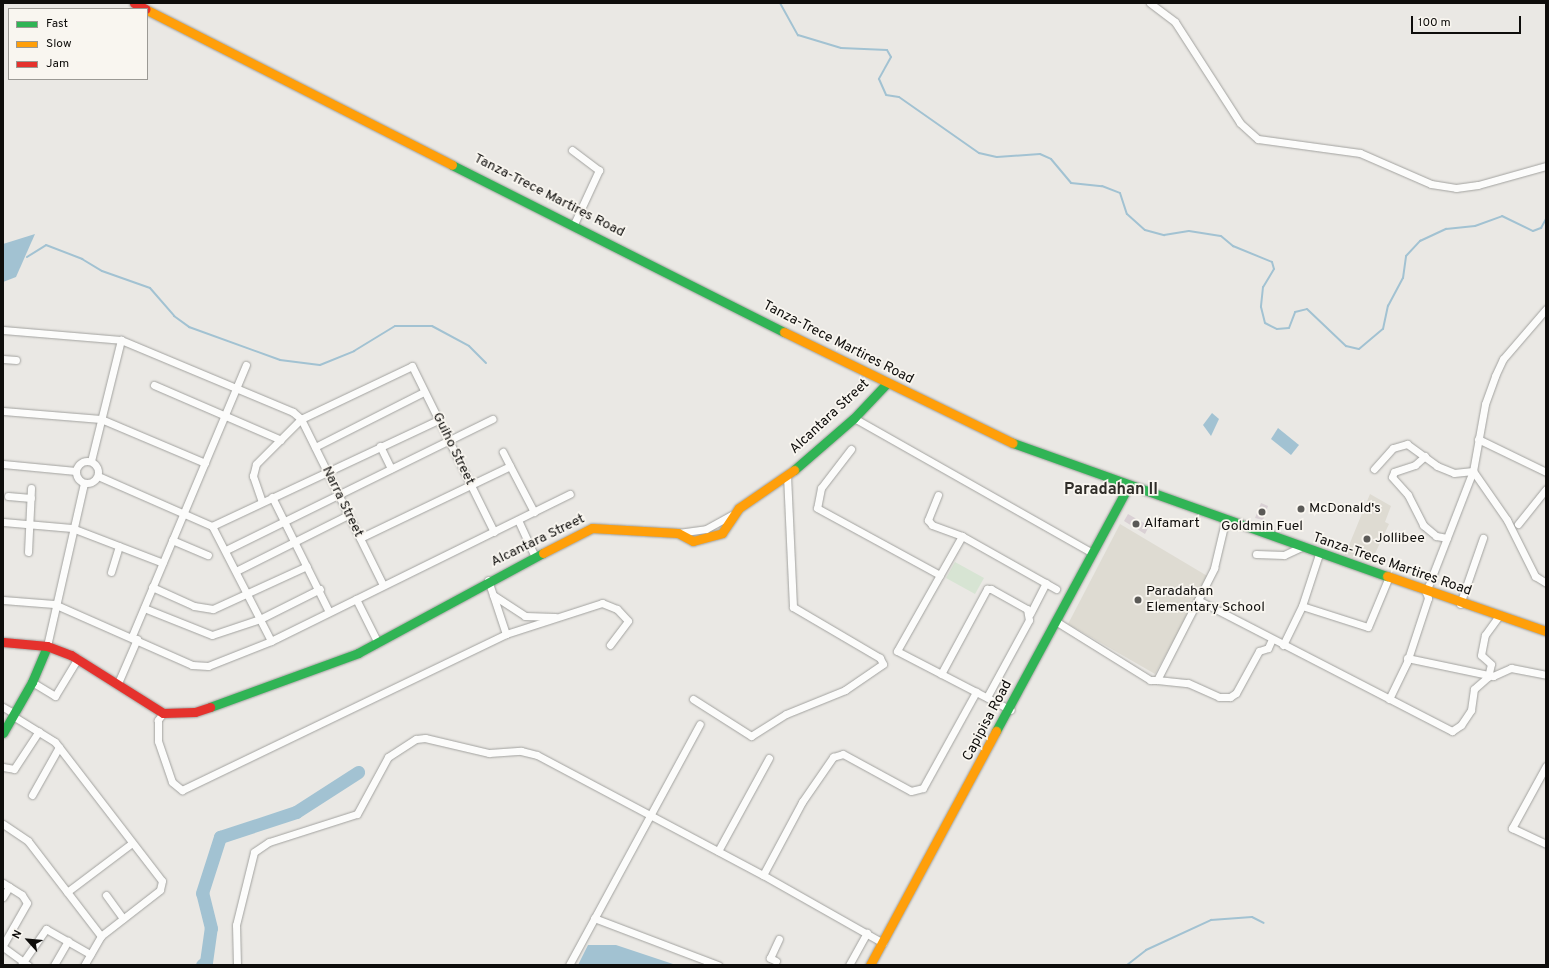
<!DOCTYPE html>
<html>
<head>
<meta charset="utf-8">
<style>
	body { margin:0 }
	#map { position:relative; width:1549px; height:968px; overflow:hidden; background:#eae8e4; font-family:Overpass,sans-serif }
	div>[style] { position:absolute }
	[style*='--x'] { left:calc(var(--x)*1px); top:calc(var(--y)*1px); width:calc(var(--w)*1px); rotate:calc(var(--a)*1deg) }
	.built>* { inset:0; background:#dedbd2 }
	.green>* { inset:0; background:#d7e4d3 }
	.water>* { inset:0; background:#a2c2d2 }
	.stream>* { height:2px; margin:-1px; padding:0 1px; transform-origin:1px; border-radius:1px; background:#a2c2d2 }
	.river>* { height:13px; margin:-6.5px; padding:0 6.5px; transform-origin:6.5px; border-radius:6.5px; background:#a2c2d2 }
	.building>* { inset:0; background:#d9d0d4 }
	.roads { filter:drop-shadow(0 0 1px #a2a29f) drop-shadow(0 0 1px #a2a29f) }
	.street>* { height:7px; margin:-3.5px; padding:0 3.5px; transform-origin:3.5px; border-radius:3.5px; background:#fcfcfb }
	.street>.ring { margin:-3.5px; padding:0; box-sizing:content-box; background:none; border:7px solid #fcfcfb; border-radius:50% }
	.fast>* { height:9px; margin:-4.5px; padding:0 4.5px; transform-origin:4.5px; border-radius:4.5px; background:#30b455 }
	.slow>* { height:9px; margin:-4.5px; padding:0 4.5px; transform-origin:4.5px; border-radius:4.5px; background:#ff9f0a }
	.jam>* { height:9px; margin:-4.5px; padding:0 4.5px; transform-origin:4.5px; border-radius:4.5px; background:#e5322d }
	.dots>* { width:11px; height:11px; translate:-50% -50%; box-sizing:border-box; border:2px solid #f9f6f0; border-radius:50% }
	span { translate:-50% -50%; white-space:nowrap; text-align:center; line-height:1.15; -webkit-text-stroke:3.5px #f9f6f0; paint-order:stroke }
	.street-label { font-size:14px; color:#0e0d0b }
	.poi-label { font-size:14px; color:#0e0d0b }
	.left { translate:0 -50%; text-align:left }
	.quarter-label { font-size:16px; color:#2f2d28; font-weight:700 }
	.frame { position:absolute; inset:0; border:4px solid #0e0d0b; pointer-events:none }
	.legend { position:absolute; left:8px; top:8px; width:140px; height:72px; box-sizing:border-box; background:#f9f6f0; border:1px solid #9b9994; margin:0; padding:5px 7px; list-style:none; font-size:12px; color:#0e0d0b }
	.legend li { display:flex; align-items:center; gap:8px; height:20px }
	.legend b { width:20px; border:1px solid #9b9994 }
	.north { position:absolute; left:8px; top:920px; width:40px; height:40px; -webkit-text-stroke:3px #f9f6f0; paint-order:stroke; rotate:297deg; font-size:11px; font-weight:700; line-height:16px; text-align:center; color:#0e0d0b }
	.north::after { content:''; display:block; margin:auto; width:14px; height:18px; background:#0e0d0b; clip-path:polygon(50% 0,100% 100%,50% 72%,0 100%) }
	.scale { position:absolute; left:1411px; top:16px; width:110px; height:18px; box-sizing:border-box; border:2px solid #0e0d0b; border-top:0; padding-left:5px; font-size:12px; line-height:14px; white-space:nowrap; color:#0e0d0b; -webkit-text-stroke:3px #f9f6f0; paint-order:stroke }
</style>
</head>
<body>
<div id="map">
	<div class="built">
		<div style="clip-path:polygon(1370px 494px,1391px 506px,1385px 522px,1389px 524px,1371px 562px,1345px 555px)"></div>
		<div style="clip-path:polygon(1120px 524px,1209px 577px,1155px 674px,1068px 624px)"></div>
	</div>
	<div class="green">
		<div style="clip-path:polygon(955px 562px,984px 578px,975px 594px,946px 578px)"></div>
	</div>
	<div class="water">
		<div style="clip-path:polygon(35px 234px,16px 277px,3px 282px,3px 244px)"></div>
		<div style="clip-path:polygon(1212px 413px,1219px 419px,1211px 436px,1203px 425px)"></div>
		<div style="clip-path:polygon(1278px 428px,1299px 445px,1291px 455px,1271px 439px)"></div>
		<div style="clip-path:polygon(588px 945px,616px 945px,676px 965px,578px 965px)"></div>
	</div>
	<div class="stream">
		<div style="--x:780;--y:3;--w:37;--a:61"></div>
		<div style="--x:798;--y:35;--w:45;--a:16.8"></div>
		<div style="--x:841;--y:48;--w:46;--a:2.5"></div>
		<div style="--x:887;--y:50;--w:8;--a:60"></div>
		<div style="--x:891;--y:57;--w:25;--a:119"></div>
		<div style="--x:879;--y:79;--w:17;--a:66"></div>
		<div style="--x:886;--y:95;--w:13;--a:9"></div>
		<div style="--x:899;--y:97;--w:98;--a:35"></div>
		<div style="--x:979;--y:153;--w:18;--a:13"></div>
		<div style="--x:997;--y:157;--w:43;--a:-4"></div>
		<div style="--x:1040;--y:154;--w:12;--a:24"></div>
		<div style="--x:1051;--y:159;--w:31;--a:50"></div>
		<div style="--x:1071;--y:183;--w:31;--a:6"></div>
		<div style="--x:1102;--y:186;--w:19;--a:21"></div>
		<div style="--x:1120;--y:193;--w:22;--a:72"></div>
		<div style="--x:1127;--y:214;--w:24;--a:42"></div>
		<div style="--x:1145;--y:230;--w:20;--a:15"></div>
		<div style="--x:1164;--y:235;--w:25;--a:-9"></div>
		<div style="--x:1189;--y:231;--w:32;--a:9"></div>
		<div style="--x:1221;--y:236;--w:16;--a:40"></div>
		<div style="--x:1233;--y:246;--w:42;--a:22.3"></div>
		<div style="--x:1272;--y:262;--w:7;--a:74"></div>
		<div style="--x:1274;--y:269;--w:21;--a:121"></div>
		<div style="--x:1263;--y:287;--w:20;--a:96"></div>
		<div style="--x:1261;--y:307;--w:16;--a:76"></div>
		<div style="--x:1265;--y:323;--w:13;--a:27"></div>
		<div style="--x:1277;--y:329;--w:12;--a:-5"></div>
		<div style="--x:1289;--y:328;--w:17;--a:-69"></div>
		<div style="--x:1295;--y:312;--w:12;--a:-14"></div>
		<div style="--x:1307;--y:309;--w:54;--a:43.5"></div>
		<div style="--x:1346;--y:346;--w:13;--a:13"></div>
		<div style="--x:1359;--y:349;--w:31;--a:-40"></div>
		<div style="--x:1383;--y:329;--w:24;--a:-78"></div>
		<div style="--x:1388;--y:306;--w:32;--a:-62"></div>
		<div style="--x:1403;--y:278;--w:22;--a:-82"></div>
		<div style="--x:1406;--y:256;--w:21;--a:-47"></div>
		<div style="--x:1420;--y:241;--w:29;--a:-25"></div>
		<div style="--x:1446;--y:229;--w:29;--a:-6"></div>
		<div style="--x:1475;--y:226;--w:29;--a:-20"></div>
		<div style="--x:1502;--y:216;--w:34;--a:26"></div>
		<div style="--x:1533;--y:231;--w:9;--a:-21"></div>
		<div style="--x:1541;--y:228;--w:10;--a:-61"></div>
		<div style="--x:27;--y:257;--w:22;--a:-32"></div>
		<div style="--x:46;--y:245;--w:39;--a:21"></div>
		<div style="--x:82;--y:259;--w:23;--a:31"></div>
		<div style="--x:102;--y:271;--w:51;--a:19.5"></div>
		<div style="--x:150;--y:288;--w:37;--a:49"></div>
		<div style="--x:174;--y:316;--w:19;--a:36"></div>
		<div style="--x:189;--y:327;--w:97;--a:19.9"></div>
		<div style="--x:280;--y:360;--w:40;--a:7.1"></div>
		<div style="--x:320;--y:365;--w:37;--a:-22"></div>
		<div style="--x:354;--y:351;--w:48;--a:-31.4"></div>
		<div style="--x:395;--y:326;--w:37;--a:0"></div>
		<div style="--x:432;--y:326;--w:42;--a:28.4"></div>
		<div style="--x:469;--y:346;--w:24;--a:45"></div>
		<div style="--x:1127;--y:965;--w:24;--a:-38"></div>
		<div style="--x:1146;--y:950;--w:72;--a:-24.8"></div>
		<div style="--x:1211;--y:920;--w:41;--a:-4.2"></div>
		<div style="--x:1252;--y:917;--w:13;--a:27"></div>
	</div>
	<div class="river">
		<div style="--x:202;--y:965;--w:5;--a:-37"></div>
		<div style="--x:206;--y:962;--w:34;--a:-82"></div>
		<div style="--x:211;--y:928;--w:36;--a:-104"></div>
		<div style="--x:202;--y:893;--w:59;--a:-72.2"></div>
		<div style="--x:220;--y:837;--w:80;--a:-18.2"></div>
		<div style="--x:296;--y:812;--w:74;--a:-32.8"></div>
	</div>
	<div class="building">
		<div style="clip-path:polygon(1261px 503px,1268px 506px,1263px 520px,1255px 518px)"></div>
		<div style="clip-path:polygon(1128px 514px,1149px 526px,1145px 534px,1124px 521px)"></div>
	</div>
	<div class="roads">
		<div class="street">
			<div style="--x:1150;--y:3;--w:31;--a:37"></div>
			<div style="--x:1175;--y:22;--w:120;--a:57.2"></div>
			<div style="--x:1240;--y:123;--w:24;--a:42"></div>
			<div style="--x:1258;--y:139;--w:103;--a:7.8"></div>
			<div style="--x:1360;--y:153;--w:77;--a:23.6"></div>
			<div style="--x:1431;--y:184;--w:25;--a:9"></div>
			<div style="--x:1456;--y:188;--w:22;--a:-8"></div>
			<div style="--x:1478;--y:185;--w:71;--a:-15.6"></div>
			<div style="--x:572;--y:150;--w:34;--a:37"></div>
			<div style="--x:599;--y:170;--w:60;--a:114.8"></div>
			<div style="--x:3;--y:330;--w:118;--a:4.8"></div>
			<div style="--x:121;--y:340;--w:186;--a:22.7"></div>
			<div style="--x:293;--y:412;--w:11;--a:41"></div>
			<div style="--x:301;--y:419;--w:123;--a:-25.5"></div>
			<div style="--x:412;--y:366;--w:185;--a:63.7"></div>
			<div style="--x:3;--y:359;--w:13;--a:4"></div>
			<div style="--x:154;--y:385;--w:138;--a:23.4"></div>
			<div style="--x:3;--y:411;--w:98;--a:4.7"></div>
			<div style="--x:101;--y:419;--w:113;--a:22.9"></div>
			<div style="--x:854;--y:418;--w:274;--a:29.5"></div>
			<div style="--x:1478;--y:439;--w:76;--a:25.9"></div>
			<div style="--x:380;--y:446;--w:25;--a:64"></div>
			<div style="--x:315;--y:447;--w:122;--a:-26.8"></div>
			<div style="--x:851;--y:449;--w:49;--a:127.6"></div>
			<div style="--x:821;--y:488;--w:20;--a:101"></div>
			<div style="--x:817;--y:508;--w:140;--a:28.6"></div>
			<div style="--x:1425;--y:456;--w:13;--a:138"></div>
			<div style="--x:1415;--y:465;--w:22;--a:162"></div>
			<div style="--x:1394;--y:472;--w:5;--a:112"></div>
			<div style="--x:1392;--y:477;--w:24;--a:48"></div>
			<div style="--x:1408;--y:495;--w:34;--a:63"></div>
			<div style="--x:1423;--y:525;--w:17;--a:40"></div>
			<div style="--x:1436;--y:536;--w:11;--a:10"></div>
			<div class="ring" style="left:76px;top:461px;width:15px;height:15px"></div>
			<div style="--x:91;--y:461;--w:125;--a:-76.1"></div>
			<div style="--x:3;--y:464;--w:73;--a:5.5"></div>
			<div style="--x:510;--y:466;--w:52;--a:62.4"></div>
			<div style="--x:1374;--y:469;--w:28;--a:-48"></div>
			<div style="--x:1393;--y:448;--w:15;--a:-16"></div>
			<div style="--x:1407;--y:444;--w:37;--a:36"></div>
			<div style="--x:1437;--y:466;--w:18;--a:22"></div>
			<div style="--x:1454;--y:473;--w:19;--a:-6"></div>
			<div style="--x:1473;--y:471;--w:68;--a:-79.8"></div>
			<div style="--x:1485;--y:404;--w:30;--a:-70"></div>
			<div style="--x:1495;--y:376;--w:19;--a:-65"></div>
			<div style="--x:1503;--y:359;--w:66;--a:-49.3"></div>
			<div style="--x:1473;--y:471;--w:60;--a:55.2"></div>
			<div style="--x:1507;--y:520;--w:63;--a:63.4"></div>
			<div style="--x:1535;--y:576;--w:13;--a:32"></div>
			<div style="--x:98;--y:476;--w:124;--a:23.7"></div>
			<div style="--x:212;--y:526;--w:129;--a:62.8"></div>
			<div style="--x:938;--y:495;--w:27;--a:112"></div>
			<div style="--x:928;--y:520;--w:6;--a:51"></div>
			<div style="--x:932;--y:525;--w:32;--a:20"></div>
			<div style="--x:962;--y:536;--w:108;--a:29.4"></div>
			<div style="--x:8;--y:496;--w:23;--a:5"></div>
			<div style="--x:272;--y:497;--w:128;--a:63.6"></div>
			<div style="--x:262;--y:502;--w:28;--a:-109"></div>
			<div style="--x:253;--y:476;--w:12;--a:-76"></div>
			<div style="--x:256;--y:464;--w:64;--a:-45"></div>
			<div style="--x:301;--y:419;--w:185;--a:63.7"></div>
			<div style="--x:518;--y:520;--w:41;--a:65.3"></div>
			<div style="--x:3;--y:522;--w:69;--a:5"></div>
			<div style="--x:72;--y:528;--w:97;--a:21"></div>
			<div style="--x:1518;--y:524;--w:45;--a:-51.3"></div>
			<div style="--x:212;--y:526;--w:250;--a:-25.1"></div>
			<div style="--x:678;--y:533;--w:28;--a:-8"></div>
			<div style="--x:706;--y:529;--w:29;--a:-29"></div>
			<div style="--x:962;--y:536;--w:132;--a:119.5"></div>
			<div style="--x:897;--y:651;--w:128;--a:27.4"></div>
			<div style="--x:360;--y:538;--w:166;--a:-25.6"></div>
			<div style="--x:510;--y:466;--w:16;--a:-117"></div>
			<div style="--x:172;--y:540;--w:39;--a:23"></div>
			<div style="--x:226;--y:550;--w:297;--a:-26.2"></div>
			<div style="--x:28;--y:552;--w:64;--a:-87.3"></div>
			<div style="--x:1256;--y:554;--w:28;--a:2"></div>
			<div style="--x:1284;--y:555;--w:19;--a:-25"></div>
			<div style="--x:236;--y:571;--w:125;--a:-26.6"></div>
			<div style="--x:111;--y:572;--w:27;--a:-73"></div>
			<div style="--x:488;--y:580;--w:57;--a:71.6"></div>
			<div style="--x:152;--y:587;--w:46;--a:24.3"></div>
			<div style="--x:194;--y:606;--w:19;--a:9"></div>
			<div style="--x:213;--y:609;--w:103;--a:-24.6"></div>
			<div style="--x:493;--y:595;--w:38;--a:33"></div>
			<div style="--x:525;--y:616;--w:30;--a:2"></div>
			<div style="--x:356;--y:599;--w:49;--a:63.4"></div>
			<div style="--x:3;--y:600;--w:51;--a:4.5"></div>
			<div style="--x:54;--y:604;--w:151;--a:23.8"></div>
			<div style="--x:192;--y:665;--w:16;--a:4"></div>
			<div style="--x:208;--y:666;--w:68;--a:-21.6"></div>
			<div style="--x:271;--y:641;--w:333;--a:-26.2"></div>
			<div style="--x:1198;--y:600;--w:36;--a:-63"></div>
			<div style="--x:1214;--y:568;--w:47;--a:-76.6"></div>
			<div style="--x:1460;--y:604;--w:70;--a:-70.8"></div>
			<div style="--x:1302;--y:606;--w:69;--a:17.7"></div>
			<div style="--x:1368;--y:627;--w:52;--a:-67.4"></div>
			<div style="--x:144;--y:608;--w:73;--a:21.7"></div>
			<div style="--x:212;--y:635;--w:51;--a:-18.4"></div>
			<div style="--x:260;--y:619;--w:67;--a:-26.6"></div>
			<div style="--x:1030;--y:614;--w:35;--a:-63"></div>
			<div style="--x:1057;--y:622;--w:110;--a:31.9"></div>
			<div style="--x:1150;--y:680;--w:7;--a:0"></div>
			<div style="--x:1157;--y:680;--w:90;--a:-62.9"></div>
			<div style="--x:1198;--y:600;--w:286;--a:27.3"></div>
			<div style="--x:1452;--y:731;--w:11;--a:-34"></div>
			<div style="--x:1461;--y:725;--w:18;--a:-56"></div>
			<div style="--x:1471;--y:710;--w:21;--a:-82"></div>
			<div style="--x:1474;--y:689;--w:18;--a:-41"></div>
			<div style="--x:1488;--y:677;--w:13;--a:-77"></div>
			<div style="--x:1491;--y:664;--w:13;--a:-138"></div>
			<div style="--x:1481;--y:655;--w:20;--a:-79"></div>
			<div style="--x:1485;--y:635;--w:24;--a:-54"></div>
			<div style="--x:132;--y:636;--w:294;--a:-67.2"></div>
			<div style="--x:1283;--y:645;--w:43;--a:-64"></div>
			<div style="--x:1302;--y:606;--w:55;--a:-71.9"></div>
			<div style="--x:47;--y:646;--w:167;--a:-77.2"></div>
			<div style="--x:1407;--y:658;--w:88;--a:11.8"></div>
			<div style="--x:1493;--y:676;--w:20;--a:-24"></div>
			<div style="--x:1511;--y:668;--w:36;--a:11"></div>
			<div style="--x:941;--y:674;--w:97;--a:-61.6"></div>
			<div style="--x:987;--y:589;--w:4;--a:0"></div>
			<div style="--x:991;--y:589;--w:41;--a:29.1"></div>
			<div style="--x:1027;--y:609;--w:11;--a:80"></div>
			<div style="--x:1029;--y:620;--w:88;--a:118.6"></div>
			<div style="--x:1157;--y:680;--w:31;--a:6"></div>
			<div style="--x:1188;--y:683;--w:34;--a:24"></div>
			<div style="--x:1219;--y:697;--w:11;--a:0"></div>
			<div style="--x:1230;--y:697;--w:7;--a:-34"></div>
			<div style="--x:1236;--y:693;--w:48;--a:-61.3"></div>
			<div style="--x:1259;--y:651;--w:9;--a:-18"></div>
			<div style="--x:1268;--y:648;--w:10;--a:-66"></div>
			<div style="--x:32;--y:682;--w:27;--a:31"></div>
			<div style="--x:55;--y:696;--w:44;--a:-58.8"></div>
			<div style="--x:118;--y:683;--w:48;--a:-66.6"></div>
			<div style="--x:693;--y:699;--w:69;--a:32.5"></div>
			<div style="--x:751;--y:736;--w:41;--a:-32.2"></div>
			<div style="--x:786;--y:714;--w:64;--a:-22.1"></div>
			<div style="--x:845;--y:690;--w:46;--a:-34.4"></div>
			<div style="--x:883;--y:664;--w:7;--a:-117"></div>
			<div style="--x:880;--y:658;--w:101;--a:-149.6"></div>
			<div style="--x:793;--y:607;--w:131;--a:-92.6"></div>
			<div style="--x:1389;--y:699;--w:41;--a:-64.1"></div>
			<div style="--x:1407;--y:662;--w:67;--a:-71.8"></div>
			<div style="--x:1428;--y:598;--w:6;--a:-108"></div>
			<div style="--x:1426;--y:592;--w:130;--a:-68.8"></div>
			<div style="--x:3;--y:707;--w:14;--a:30"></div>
			<div style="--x:163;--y:713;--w:9;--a:126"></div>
			<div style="--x:158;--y:720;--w:21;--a:90"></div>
			<div style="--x:158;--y:741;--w:43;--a:71.1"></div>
			<div style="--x:172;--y:782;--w:13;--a:39"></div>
			<div style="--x:182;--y:790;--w:360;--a:-25.7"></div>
			<div style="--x:506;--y:634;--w:101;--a:-17.9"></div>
			<div style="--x:602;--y:603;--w:16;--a:22"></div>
			<div style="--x:617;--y:609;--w:16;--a:47"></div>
			<div style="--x:628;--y:621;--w:30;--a:127"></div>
			<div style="--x:13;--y:716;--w:49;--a:31.8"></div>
			<div style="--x:55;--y:742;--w:175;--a:52.4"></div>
			<div style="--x:162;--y:881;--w:9;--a:103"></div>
			<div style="--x:160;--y:890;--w:75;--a:142.1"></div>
			<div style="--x:101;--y:936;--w:34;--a:120"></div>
			<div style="--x:1546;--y:766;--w:71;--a:118.7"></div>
			<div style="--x:1512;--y:828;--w:38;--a:25"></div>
			<div style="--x:3;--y:767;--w:11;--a:10"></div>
			<div style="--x:14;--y:769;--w:45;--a:-56.7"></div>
			<div style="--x:32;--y:795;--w:55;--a:-60.6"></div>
			<div style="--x:3;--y:824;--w:30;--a:34"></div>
			<div style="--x:28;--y:841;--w:120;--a:52.5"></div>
			<div style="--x:718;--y:851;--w:106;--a:-61.3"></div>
			<div style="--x:763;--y:875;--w:83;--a:-61.9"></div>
			<div style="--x:802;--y:802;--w:55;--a:-55.4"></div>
			<div style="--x:833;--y:757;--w:10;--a:-17"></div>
			<div style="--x:843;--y:754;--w:77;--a:28.6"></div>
			<div style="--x:911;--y:791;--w:12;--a:-14"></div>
			<div style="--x:923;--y:788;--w:110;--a:-61.1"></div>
			<div style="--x:3;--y:883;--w:22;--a:32"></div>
			<div style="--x:22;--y:895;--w:9;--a:58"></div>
			<div style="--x:27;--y:903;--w:48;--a:119.7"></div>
			<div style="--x:67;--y:892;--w:81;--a:-37"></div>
			<div style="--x:106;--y:895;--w:29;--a:54"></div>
			<div style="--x:3;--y:897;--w:12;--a:-59"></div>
			<div style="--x:594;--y:918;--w:133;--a:20.8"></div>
			<div style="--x:3;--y:947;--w:31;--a:36"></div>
			<div style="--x:776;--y:961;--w:7;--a:-153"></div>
			<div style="--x:770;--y:958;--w:21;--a:-65"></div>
			<div style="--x:21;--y:965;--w:44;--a:-55.2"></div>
			<div style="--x:46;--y:929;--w:51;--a:29.6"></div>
			<div style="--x:54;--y:965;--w:28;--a:-60"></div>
			<div style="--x:237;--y:965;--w:40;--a:-91.4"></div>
			<div style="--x:236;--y:925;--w:75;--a:-76.1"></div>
			<div style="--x:254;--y:852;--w:18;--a:-34"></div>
			<div style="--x:269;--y:842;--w:92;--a:-17.7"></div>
			<div style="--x:357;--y:814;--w:65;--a:-61.5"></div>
			<div style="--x:388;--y:757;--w:33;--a:-33"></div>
			<div style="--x:416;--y:739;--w:9;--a:-6"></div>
			<div style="--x:425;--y:738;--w:66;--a:13.2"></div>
			<div style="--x:489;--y:753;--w:32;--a:-4"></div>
			<div style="--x:521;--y:751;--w:16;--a:14"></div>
			<div style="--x:537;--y:755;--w:256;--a:28"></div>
			<div style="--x:763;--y:875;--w:138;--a:29.5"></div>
			<div style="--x:569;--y:965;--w:274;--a:-61.5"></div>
			<div style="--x:849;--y:965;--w:37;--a:-61"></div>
		</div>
		<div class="fast">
			<div style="--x:452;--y:165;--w:372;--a:26.7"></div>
			<div style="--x:1013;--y:443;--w:397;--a:19.6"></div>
			<div style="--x:794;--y:470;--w:79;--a:-40.9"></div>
			<div style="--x:854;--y:418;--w:47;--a:-46.7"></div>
			<div style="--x:210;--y:707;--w:158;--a:-20"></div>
			<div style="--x:358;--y:653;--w:210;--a:-28.4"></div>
			<div style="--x:996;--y:731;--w:275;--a:-61.6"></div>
			<div style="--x:3;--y:733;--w:59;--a:-60.4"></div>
			<div style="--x:32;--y:682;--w:39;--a:-67"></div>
		</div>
		<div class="slow">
			<div style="--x:147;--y:10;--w:342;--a:26.9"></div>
			<div style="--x:784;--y:332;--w:254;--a:25.9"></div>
			<div style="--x:543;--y:553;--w:55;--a:-27"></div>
			<div style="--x:592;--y:528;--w:86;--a:3.3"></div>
			<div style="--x:678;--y:533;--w:17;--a:28"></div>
			<div style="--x:693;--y:541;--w:30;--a:-15"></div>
			<div style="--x:722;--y:533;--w:30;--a:-56"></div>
			<div style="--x:739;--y:508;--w:67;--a:-34.6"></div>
			<div style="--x:1387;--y:576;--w:168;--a:19.1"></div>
			<div style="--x:870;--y:965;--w:266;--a:-61.7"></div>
		</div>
		<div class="jam">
			<div style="--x:134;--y:3;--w:13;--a:27"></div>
			<div style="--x:3;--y:642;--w:44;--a:5.2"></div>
			<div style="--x:47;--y:646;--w:26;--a:21"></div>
			<div style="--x:71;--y:655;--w:109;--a:32.2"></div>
			<div style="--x:163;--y:713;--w:32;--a:-2"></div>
			<div style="--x:195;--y:712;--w:16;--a:-18"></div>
		</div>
	</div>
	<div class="dots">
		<div style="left:1301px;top:509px;background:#5b5a57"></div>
		<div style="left:1262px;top:512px;background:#5b5a57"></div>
		<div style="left:1136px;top:524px;background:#5b5a57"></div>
		<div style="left:1367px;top:539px;background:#5b5a57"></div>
		<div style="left:1138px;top:600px;background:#5b5a57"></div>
	</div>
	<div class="street-label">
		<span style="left:549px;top:196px;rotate:27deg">Tanza-Trece Martires Road</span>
		<span style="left:838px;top:343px;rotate:27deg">Tanza-Trece Martires Road</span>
		<span style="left:830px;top:417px;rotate:-43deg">Alcantara Street</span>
		<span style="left:453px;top:449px;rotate:64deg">Guiho Street</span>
		<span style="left:342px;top:502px;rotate:64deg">Narra Street</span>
		<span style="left:538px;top:541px;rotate:-26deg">Alcantara Street</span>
		<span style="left:1392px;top:565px;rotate:19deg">Tanza-Trece Martires Road</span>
		<span style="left:988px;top:721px;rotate:-62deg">Capipisa Road</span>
	</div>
	<div class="poi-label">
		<span class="left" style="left:1309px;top:509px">McDonald's</span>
		<span class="left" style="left:1144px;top:524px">Alfamart</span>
		<span style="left:1262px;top:527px">Goldmin Fuel</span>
		<span class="left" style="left:1375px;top:539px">Jollibee</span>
		<span class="left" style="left:1146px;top:600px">Paradahan<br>Elementary School</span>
	</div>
	<div class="quarter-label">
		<span style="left:1111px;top:490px">Paradahan II</span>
	</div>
	<div class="frame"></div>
	<ul class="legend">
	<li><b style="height:5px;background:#30b455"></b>Fast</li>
	<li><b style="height:5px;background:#ff9f0a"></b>Slow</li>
	<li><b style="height:5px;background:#e5322d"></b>Jam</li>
	</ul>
	<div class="north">N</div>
	<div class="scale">100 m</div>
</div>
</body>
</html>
